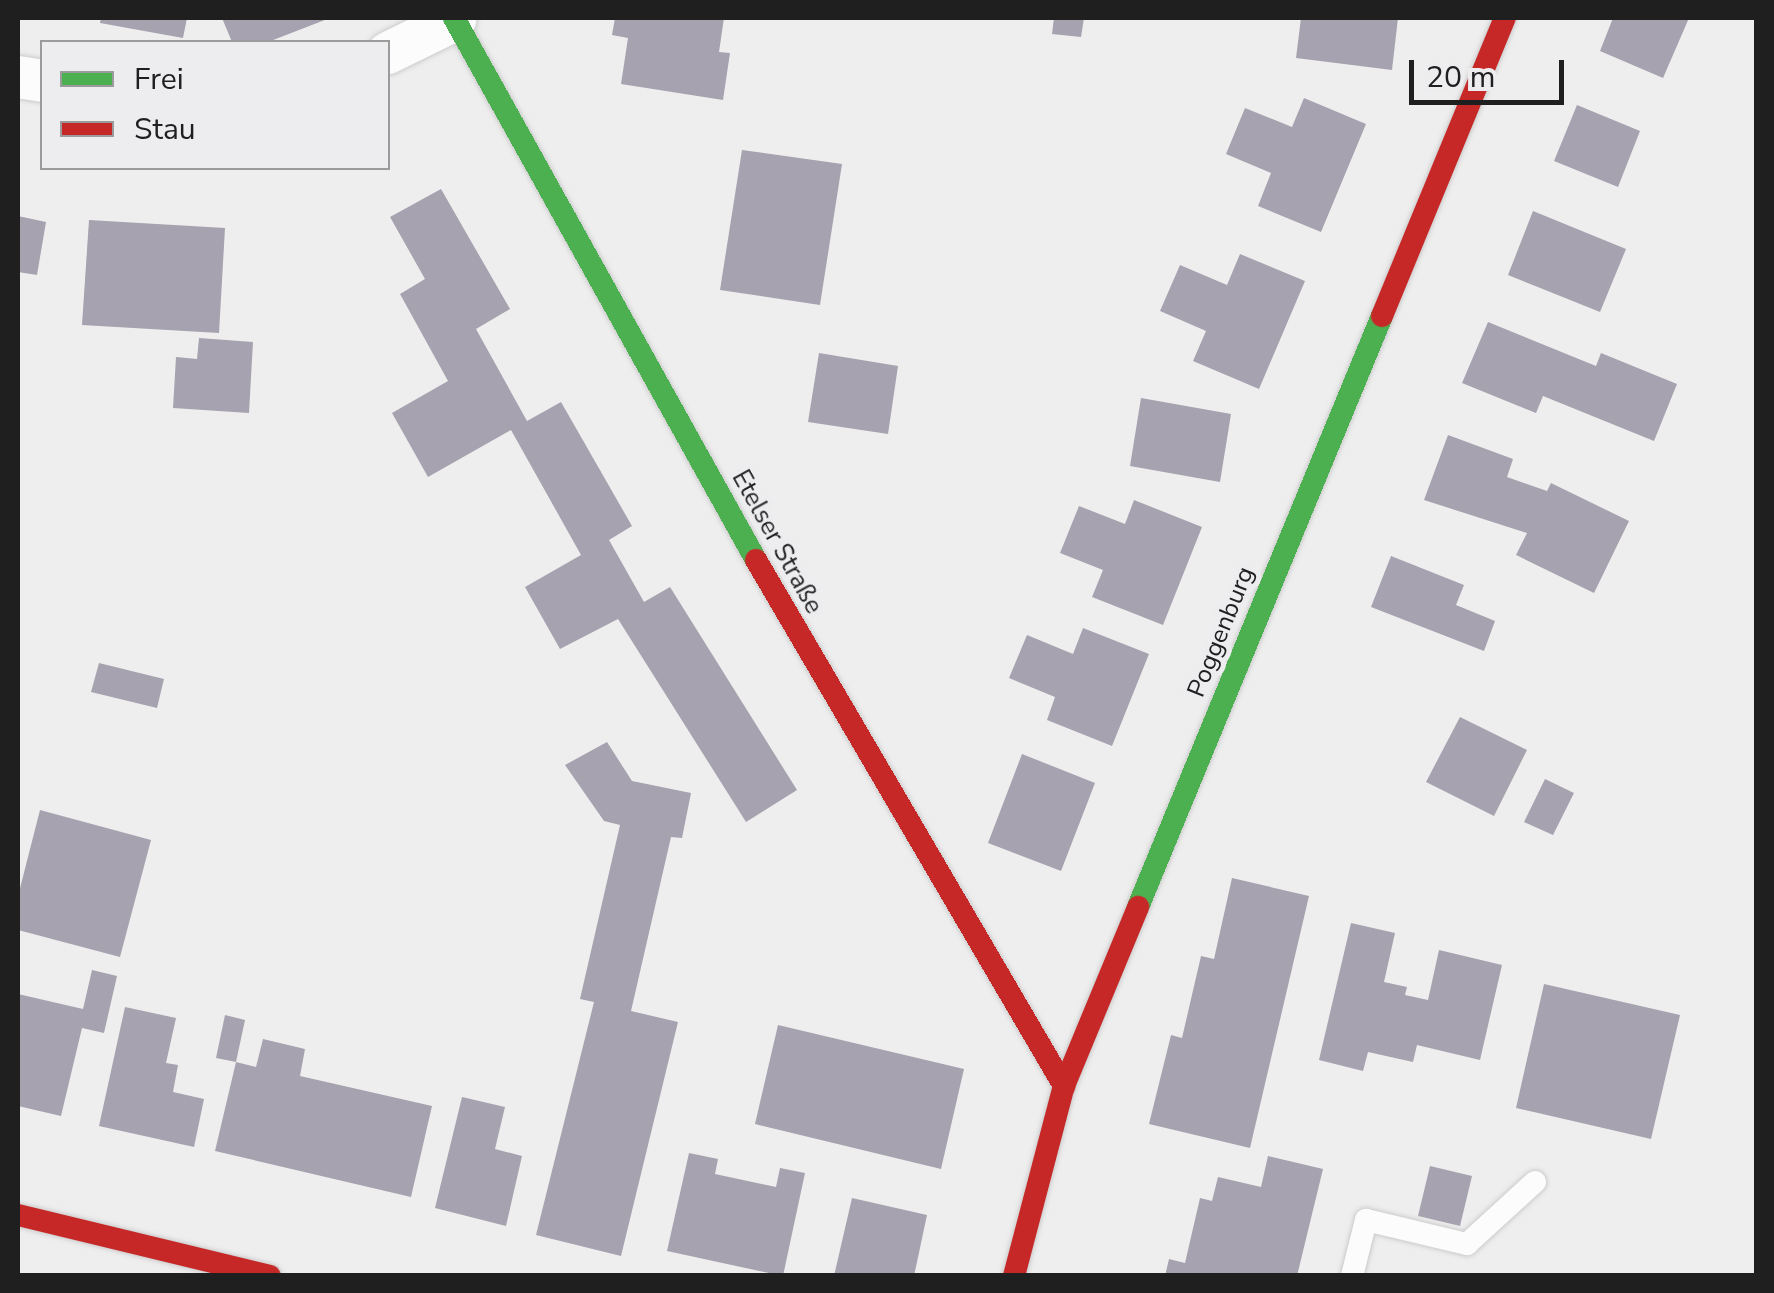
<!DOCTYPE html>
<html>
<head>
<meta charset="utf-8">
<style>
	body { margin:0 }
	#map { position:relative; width:1774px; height:1293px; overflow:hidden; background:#eee; font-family:"Nunito Sans",sans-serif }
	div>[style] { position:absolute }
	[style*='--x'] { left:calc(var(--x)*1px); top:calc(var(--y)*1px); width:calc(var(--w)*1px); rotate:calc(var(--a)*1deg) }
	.building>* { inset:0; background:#a7a2af }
	.roads { filter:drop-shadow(0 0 2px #ccc) drop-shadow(0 0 2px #ccc) }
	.lane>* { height:22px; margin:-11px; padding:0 11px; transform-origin:11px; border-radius:11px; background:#fcfcfc }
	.street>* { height:42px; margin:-21px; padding:0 21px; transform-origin:21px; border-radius:21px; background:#fcfcfc }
	.fast>* { height:22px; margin:-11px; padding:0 11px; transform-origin:11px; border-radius:11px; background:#4caf50 }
	.jam>* { height:22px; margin:-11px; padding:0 11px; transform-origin:11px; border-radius:11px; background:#c62828 }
	span { translate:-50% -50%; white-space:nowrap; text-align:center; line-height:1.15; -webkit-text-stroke:10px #ededef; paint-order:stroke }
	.street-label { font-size:25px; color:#1f1f20 }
	.frame { position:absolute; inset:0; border:20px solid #1f1f20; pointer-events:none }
	.legend { position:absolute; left:40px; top:40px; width:350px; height:130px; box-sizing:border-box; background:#ededef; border:2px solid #9b9b9c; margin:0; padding:12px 18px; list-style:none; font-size:30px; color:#1f1f20 }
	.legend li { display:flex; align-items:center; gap:20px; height:50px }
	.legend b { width:50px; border:2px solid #9b9b9c }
	.scale { position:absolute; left:1409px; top:60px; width:155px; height:45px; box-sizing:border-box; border:5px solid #1f1f20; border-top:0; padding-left:12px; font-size:30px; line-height:35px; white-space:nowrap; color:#1f1f20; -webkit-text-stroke:8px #ededef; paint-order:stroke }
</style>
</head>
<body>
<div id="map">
	<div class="building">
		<div style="clip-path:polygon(101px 18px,187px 18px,183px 38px,100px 23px)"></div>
		<div style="clip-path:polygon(222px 18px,330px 18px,268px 42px,232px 42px)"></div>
		<div style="clip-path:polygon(615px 18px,724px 18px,719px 52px,730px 53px,723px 100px,621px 84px,628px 38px,612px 35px)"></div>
		<div style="clip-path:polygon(1054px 18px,1084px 18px,1081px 37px,1052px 34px)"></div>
		<div style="clip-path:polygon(1301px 18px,1398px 18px,1392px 70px,1296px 58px)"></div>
		<div style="clip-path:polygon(1613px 18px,1689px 18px,1663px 78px,1600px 51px)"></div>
		<div style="clip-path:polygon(1304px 98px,1366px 124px,1321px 232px,1258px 206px,1271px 173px,1226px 154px,1245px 108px,1292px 127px)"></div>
		<div style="clip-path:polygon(1577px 105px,1640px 131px,1618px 187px,1554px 161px)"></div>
		<div style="clip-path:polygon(742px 150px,842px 164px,820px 305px,720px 290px)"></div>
		<div style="clip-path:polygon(441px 189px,510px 309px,476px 329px,527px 421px,561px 402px,632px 526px,609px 540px,644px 602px,670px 587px,797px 790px,746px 822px,618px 619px,560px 649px,525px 587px,581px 555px,511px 430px,428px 477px,392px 413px,448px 381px,400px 294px,425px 279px,390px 217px)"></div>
		<div style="clip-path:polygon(1533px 211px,1626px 249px,1600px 312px,1508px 275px)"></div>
		<div style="clip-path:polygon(18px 216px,46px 222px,37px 275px,18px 272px)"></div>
		<div style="clip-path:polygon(89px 220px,225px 228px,219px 333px,82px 325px)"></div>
		<div style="clip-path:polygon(1240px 254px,1305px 281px,1259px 389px,1193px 361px,1206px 331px,1160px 311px,1180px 265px,1227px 285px)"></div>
		<div style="clip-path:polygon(1488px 322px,1596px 366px,1601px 353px,1677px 384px,1654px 441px,1543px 396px,1536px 413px,1462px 383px)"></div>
		<div style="clip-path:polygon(199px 338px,253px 342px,249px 413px,173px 408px,176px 357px,197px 359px)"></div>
		<div style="clip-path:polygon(819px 353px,898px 366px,888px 434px,808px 422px)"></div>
		<div style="clip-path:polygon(1141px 398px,1231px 414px,1220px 482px,1130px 466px)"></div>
		<div style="clip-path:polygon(1448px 435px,1513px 459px,1507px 477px,1547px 491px,1551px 483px,1629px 521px,1594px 593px,1516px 555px,1527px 533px,1424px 500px)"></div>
		<div style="clip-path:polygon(1134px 500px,1202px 527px,1163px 625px,1092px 597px,1103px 570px,1060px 553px,1079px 506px,1125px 524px)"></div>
		<div style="clip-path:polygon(1391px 556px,1464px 585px,1456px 605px,1495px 621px,1484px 651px,1371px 607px)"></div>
		<div style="clip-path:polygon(1083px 628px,1149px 654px,1112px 746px,1047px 720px,1055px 697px,1009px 678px,1027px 635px,1073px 654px)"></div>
		<div style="clip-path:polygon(99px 663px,164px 679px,157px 708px,91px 692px)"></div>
		<div style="clip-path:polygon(1460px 717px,1527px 750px,1494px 816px,1426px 782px)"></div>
		<div style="clip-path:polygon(607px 742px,632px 781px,691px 793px,682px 838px,671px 837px,631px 1011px,678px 1022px,621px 1256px,536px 1235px,594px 1002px,580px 999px,620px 825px,604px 821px,565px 765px)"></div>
		<div style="clip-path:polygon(1022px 754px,1095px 783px,1061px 871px,988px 843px)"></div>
		<div style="clip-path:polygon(1545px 779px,1574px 793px,1553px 835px,1524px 822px)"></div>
		<div style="clip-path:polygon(40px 810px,151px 840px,120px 957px,18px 930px,18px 896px)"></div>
		<div style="clip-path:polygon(1232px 878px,1309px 896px,1250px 1148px,1149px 1124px,1171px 1035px,1182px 1038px,1201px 956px,1214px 959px)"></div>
		<div style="clip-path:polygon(1351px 923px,1395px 933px,1384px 982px,1407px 987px,1405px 995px,1428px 1000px,1439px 950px,1502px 965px,1480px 1060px,1417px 1045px,1413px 1062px,1368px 1052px,1363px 1071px,1319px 1060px)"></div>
		<div style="clip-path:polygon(92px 970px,117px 976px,104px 1033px,82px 1028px,61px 1116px,18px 1106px,18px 994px,83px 1009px)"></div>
		<div style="clip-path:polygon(1544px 984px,1680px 1015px,1651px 1139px,1516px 1108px)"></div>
		<div style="clip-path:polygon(125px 1007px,176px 1018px,166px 1063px,178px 1065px,173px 1092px,204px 1099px,194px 1147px,99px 1126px)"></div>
		<div style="clip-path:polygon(225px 1015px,245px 1020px,236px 1062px,216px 1058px)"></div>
		<div style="clip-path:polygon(778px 1025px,964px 1069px,941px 1169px,755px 1124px)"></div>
		<div style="clip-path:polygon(263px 1039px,305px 1049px,300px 1076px,432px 1106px,411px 1197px,215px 1151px,236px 1062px,256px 1067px)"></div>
		<div style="clip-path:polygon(462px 1097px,505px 1107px,495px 1149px,522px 1156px,506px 1226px,435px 1208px)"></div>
		<div style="clip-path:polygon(689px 1153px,718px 1159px,715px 1174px,776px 1187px,780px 1168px,805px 1173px,783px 1276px,667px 1251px)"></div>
		<div style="clip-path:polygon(1268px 1156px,1323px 1169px,1297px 1276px,1165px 1276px,1169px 1259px,1185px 1263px,1200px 1198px,1212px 1201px,1218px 1177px,1261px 1187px)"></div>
		<div style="clip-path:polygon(1430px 1166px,1472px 1176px,1460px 1226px,1418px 1216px)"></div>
		<div style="clip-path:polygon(852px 1198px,927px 1215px,914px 1276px,834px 1276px)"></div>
	</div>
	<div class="roads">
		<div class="lane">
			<div style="--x:1352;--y:1276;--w:58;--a:-76"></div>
			<div style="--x:1366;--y:1220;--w:104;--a:13.4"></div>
			<div style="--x:1467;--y:1244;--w:92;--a:-42.4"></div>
		</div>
		<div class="street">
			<div style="--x:388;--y:53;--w:75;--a:-26.2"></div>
			<div style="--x:18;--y:77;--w:24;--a:9"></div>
		</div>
		<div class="fast">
			<div style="--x:454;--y:18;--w:620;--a:60.87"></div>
			<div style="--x:1138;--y:907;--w:639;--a:-67.57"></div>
		</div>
		<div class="jam">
			<div style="--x:1382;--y:316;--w:322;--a:-67.6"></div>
			<div style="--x:756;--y:560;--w:610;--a:59.65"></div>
			<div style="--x:18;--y:1215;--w:259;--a:13.6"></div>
			<div style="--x:1014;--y:1276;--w:196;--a:-75.3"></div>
			<div style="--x:1064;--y:1086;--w:194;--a:-67.5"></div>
		</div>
	</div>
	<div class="street-label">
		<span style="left:777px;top:542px;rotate:61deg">Etelser Straße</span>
		<span style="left:1221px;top:632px;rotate:-68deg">Poggenburg</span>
	</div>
	<div class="frame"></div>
	<ul class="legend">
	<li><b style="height:12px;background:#4caf50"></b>Frei</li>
	<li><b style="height:12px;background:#c62828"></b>Stau</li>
	</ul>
	<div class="scale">20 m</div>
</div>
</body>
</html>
